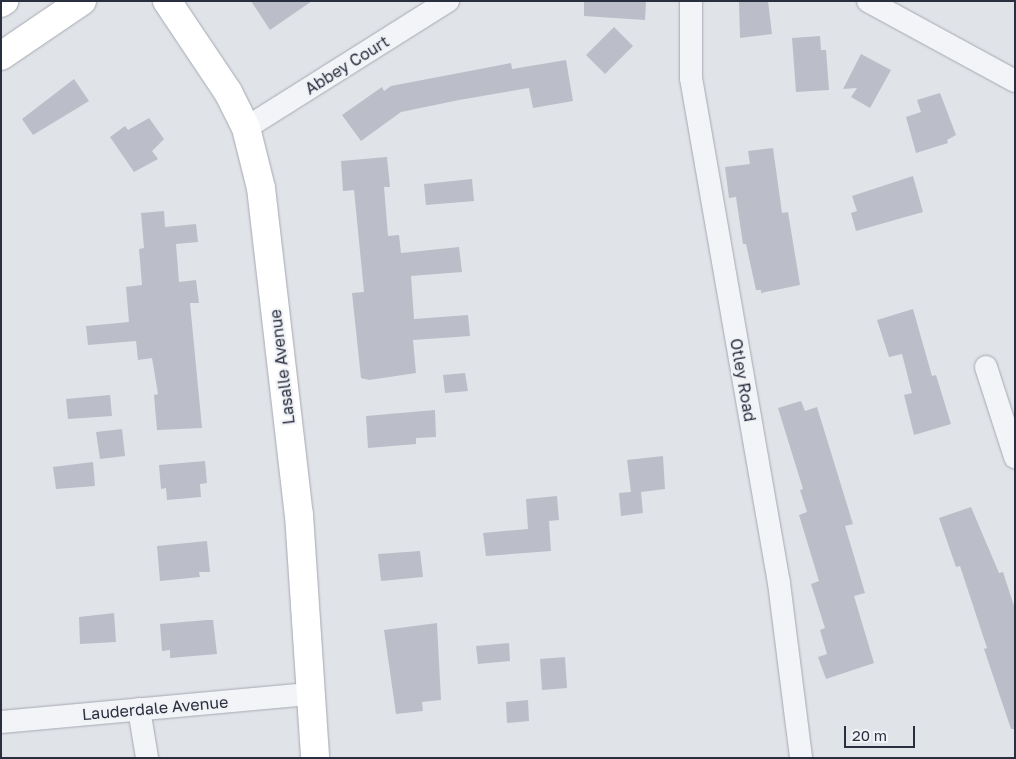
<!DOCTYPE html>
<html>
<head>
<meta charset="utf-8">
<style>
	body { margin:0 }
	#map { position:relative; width:1016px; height:759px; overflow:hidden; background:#e0e3e8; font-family:"Golos Text",sans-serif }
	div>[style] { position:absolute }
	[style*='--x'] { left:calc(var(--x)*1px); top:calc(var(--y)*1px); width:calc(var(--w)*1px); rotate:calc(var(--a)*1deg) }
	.building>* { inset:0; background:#bbbec8 }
	.roads { filter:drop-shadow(0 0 1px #a6a9b2) drop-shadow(0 0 1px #a6a9b2) }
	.minor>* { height:22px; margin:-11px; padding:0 11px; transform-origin:11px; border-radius:11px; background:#f3f4f7 }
	.major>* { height:28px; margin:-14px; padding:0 14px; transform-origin:14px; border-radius:14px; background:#fff }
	span { translate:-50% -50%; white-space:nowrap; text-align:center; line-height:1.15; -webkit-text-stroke:4px #f0f2f6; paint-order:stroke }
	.street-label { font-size:16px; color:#2a2f3f }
	.frame { position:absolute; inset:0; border:2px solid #2a2f3f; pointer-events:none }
	.scale { position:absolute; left:844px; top:726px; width:71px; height:22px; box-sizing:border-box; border:2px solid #2a2f3f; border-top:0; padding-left:6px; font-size:15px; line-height:18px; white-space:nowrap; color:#2a2f3f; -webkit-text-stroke:4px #f0f2f6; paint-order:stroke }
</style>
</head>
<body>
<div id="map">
	<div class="building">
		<div style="clip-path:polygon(251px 1px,312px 1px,270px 30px)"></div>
		<div style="clip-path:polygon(584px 1px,646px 1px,645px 20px,584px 16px)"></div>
		<div style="clip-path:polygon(739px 1px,768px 1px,772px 34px,740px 38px)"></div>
		<div style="clip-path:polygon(614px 27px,633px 46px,605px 74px,586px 55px)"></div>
		<div style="clip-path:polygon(820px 36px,821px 50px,826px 50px,829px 90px,796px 92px,792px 38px)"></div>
		<div style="clip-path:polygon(861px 54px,891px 70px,870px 108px,851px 97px,857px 88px,843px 89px)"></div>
		<div style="clip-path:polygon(566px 60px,573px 101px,533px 108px,529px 88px,459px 100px,401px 112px,361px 141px,342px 115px,382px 87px,384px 91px,391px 86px,511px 63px,512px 69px)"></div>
		<div style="clip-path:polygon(74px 79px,89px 101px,33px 135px,22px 119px)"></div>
		<div style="clip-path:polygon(940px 93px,956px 135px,947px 140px,948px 143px,916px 153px,906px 117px,921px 112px,917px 100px)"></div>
		<div style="clip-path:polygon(149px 118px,164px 139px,152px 151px,158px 159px,134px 172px,110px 137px,125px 126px,128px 130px)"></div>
		<div style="clip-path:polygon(773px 148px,782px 213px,788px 212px,800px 285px,761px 293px,761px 290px,756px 290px,746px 244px,743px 244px,736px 197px,729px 198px,725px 167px,750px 164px,748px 151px)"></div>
		<div style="clip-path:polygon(387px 157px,390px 187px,384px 187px,388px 236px,399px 235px,401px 253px,459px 247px,462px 272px,411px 276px,414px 319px,468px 315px,470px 336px,413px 340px,416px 373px,369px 380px,361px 378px,352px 293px,364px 292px,354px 190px,343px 191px,341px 161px)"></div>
		<div style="clip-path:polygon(913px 176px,923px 212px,856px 231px,851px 213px,857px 211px,852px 196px)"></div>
		<div style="clip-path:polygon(472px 179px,474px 201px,426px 205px,424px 184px)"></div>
		<div style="clip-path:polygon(164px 211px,165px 227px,196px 224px,198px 242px,176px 244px,179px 282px,196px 280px,199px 303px,190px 303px,202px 428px,157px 430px,154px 395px,158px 394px,152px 358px,138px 360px,136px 341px,88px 345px,86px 326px,129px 322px,126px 287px,142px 285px,139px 249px,144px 248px,141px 213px)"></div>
		<div style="clip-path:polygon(913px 309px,932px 376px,936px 375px,951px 424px,914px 435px,904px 395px,912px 393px,902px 354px,889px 357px,877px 320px)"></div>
		<div style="clip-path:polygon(465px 373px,468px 391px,445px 393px,443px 375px)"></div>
		<div style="clip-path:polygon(110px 395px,112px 416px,68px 419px,66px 399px)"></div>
		<div style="clip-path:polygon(801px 401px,805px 411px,817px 407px,853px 524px,845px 526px,865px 593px,854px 596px,874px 663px,826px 679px,818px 657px,827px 654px,820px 630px,825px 628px,811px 584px,819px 581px,799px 515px,807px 512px,800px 490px,803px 489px,778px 408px)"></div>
		<div style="clip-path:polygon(435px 410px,436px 437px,416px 438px,416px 444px,368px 448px,366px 416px)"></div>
		<div style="clip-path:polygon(122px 429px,125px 456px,100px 459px,96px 432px)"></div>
		<div style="clip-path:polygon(663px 456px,665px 489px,641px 492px,643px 513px,621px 516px,619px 493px,631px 492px,627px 460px)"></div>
		<div style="clip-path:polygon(205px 461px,207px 483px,200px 484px,201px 497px,167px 500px,166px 488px,161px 489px,159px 465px)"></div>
		<div style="clip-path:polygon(93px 462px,95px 486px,56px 489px,53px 467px)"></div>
		<div style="clip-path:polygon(557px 496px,559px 520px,549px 521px,551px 551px,486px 556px,483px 533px,528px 529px,526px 499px)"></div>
		<div style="clip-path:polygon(971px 507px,999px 573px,1003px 572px,1015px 609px,1015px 729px,1011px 729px,984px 649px,987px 648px,960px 566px,956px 567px,939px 518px)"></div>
		<div style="clip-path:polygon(207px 541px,210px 572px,199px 572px,200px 577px,160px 581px,157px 546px)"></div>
		<div style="clip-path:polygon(420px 551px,423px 577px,381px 581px,378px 554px)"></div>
		<div style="clip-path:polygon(114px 613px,116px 642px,80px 644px,79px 617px)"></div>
		<div style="clip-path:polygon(207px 620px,213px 620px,217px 654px,170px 658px,170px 650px,162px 651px,160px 624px)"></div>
		<div style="clip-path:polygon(437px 623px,441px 700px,422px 702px,423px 711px,396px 714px,384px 630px)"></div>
		<div style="clip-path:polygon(509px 643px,510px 661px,478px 664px,476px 646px)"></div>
		<div style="clip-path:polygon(565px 657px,567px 688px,542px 690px,540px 659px)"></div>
		<div style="clip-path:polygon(528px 700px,529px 721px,507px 723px,506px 702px)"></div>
	</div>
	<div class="roads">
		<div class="minor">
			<div style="--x:691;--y:1;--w:77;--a:90"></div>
			<div style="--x:691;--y:78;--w:513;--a:80.12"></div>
			<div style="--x:779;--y:583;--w:176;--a:82.8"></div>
			<div style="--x:868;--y:1;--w:167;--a:28.6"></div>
			<div style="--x:246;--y:128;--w:239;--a:-32.2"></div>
			<div style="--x:986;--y:367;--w:95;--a:72.1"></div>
			<div style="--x:139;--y:709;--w:50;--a:80.7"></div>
			<div style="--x:1;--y:722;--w:309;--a:-5.2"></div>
		</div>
		<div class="major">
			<div style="--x:167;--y:1;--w:110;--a:56.2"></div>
			<div style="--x:228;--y:92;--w:40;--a:63.4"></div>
			<div style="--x:246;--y:128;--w:62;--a:76"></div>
			<div style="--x:261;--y:188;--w:329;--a:83.4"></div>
			<div style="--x:299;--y:515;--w:244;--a:86.2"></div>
			<div style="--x:1;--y:3;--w:4;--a:-34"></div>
			<div style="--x:1;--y:56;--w:98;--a:-34.2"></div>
		</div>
	</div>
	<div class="street-label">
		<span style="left:347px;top:65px;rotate:-32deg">Abbey Court</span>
		<span style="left:282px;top:367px;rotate:-97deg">Lasalle Avenue</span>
		<span style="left:743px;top:380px;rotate:80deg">Otley Road</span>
		<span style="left:155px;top:708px;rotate:-5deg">Lauderdale Avenue</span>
	</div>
	<div class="frame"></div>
	<div class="scale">20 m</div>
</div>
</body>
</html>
